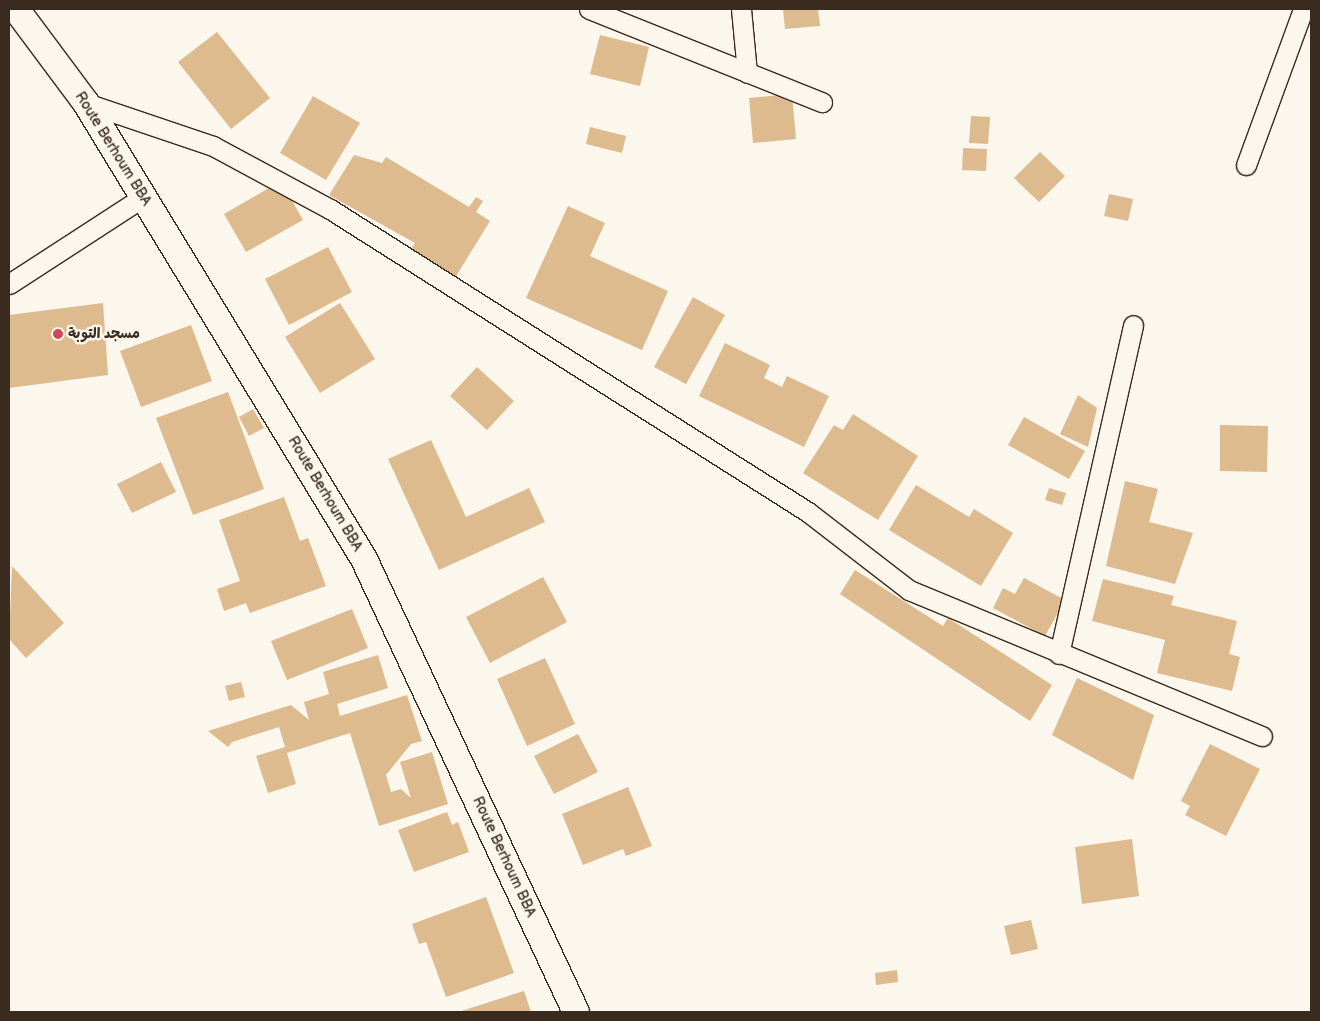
<!DOCTYPE html>
<html>
<head>
<meta charset="utf-8">
<style>
	body { margin:0 }
	#map { position:relative; width:1320px; height:1021px; overflow:hidden; background:#fbf7ec; font-family:"Balsamiq Sans","Playpen Sans Arabic",sans-serif }
	div>[style] { position:absolute }
	.building>* { inset:0; background:#ddbb8f }
	.roads { filter:drop-shadow(1px 0 #3b2a1e) drop-shadow(-1px 0 #3b2a1e) drop-shadow(0 1px #3b2a1e) drop-shadow(0 -1px #3b2a1e) }
	.street>* { height:19px; margin:-9.5px; padding:0 9.5px; transform-origin:9.5px; border-radius:9.5px; background:#fbf7ec }
	.secondary>* { height:26px; margin:-13px; padding:0 13px; transform-origin:13px; border-radius:13px; background:#fbf7ec }
	.dots>* { width:14px; height:14px; translate:-50% -50%; box-sizing:border-box; border:2px solid #fbf7ec; border-radius:50% }
	span { translate:-50% -50%; white-space:nowrap; text-align:center; line-height:1.15; -webkit-text-stroke:5px #fbf7ec; paint-order:stroke }
	.street-label { font-size:14px; color:#3b2a1e }
	.poi-label { font-size:14px; color:#3b2a1e; font-weight:700 }
	.left { translate:0 -50%; text-align:left }
	.frame { position:absolute; inset:0; border:10px solid #3b2a1e; pointer-events:none }
</style>
</head>
<body>
<div id="map">
	<div class="building">
		<div style="clip-path:polygon(783px 9px,818px 9px,820px 26px,785px 29px)"></div>
		<div style="clip-path:polygon(217px 32px,270px 98px,231px 129px,178px 62px)"></div>
		<div style="clip-path:polygon(600px 35px,649px 47px,640px 86px,590px 74px)"></div>
		<div style="clip-path:polygon(792px 94px,796px 139px,753px 143px,749px 98px)"></div>
		<div style="clip-path:polygon(313px 96px,360px 123px,326px 180px,280px 153px)"></div>
		<div style="clip-path:polygon(971px 116px,990px 117px,988px 144px,969px 143px)"></div>
		<div style="clip-path:polygon(590px 127px,626px 136px,622px 153px,586px 144px)"></div>
		<div style="clip-path:polygon(963px 148px,987px 149px,986px 171px,962px 170px)"></div>
		<div style="clip-path:polygon(1040px 152px,1065px 176px,1039px 202px,1014px 178px)"></div>
		<div style="clip-path:polygon(354px 155px,382px 163px,386px 157px,469px 207px,476px 197px,483px 201px,476px 212px,490px 221px,455px 278px,410px 251px,415px 243px,329px 195px)"></div>
		<div style="clip-path:polygon(281px 181px,303px 220px,246px 252px,224px 214px)"></div>
		<div style="clip-path:polygon(1109px 194px,1133px 199px,1128px 221px,1104px 216px)"></div>
		<div style="clip-path:polygon(568px 206px,605px 223px,590px 256px,668px 291px,642px 350px,526px 298px)"></div>
		<div style="clip-path:polygon(328px 247px,352px 292px,289px 325px,265px 279px)"></div>
		<div style="clip-path:polygon(693px 297px,725px 315px,686px 384px,654px 367px)"></div>
		<div style="clip-path:polygon(103px 303px,108px 375px,9px 388px,9px 315px)"></div>
		<div style="clip-path:polygon(340px 303px,375px 359px,320px 393px,285px 337px)"></div>
		<div style="clip-path:polygon(191px 325px,212px 381px,141px 407px,120px 351px)"></div>
		<div style="clip-path:polygon(725px 343px,770px 365px,764px 378px,782px 387px,787px 376px,829px 396px,804px 447px,699px 396px)"></div>
		<div style="clip-path:polygon(477px 367px,514px 401px,487px 430px,450px 396px)"></div>
		<div style="clip-path:polygon(228px 392px,264px 489px,193px 515px,156px 418px)"></div>
		<div style="clip-path:polygon(1078px 395px,1097px 408px,1088px 447px,1060px 434px)"></div>
		<div style="clip-path:polygon(253px 409px,264px 428px,249px 436px,239px 417px)"></div>
		<div style="clip-path:polygon(853px 414px,918px 456px,878px 520px,803px 473px,834px 425px,843px 430px)"></div>
		<div style="clip-path:polygon(1024px 417px,1085px 451px,1069px 479px,1008px 445px)"></div>
		<div style="clip-path:polygon(1220px 425px,1268px 426px,1267px 472px,1220px 471px)"></div>
		<div style="clip-path:polygon(431px 440px,466px 517px,529px 488px,545px 522px,439px 570px,388px 459px)"></div>
		<div style="clip-path:polygon(161px 462px,176px 492px,132px 513px,117px 484px)"></div>
		<div style="clip-path:polygon(1125px 481px,1158px 489px,1149px 522px,1193px 533px,1175px 584px,1106px 566px)"></div>
		<div style="clip-path:polygon(916px 485px,969px 517px,974px 509px,1013px 533px,981px 586px,889px 530px)"></div>
		<div style="clip-path:polygon(1049px 488px,1066px 493px,1062px 505px,1045px 500px)"></div>
		<div style="clip-path:polygon(284px 497px,300px 541px,308px 538px,326px 586px,250px 613px,246px 603px,224px 611px,217px 589px,240px 581px,219px 520px)"></div>
		<div style="clip-path:polygon(12px 566px,64px 623px,26px 658px,9px 639px)"></div>
		<div style="clip-path:polygon(855px 570px,943px 626px,948px 618px,1052px 685px,1030px 721px,840px 594px)"></div>
		<div style="clip-path:polygon(543px 577px,567px 622px,490px 663px,466px 617px)"></div>
		<div style="clip-path:polygon(1024px 578px,1065px 600px,1045px 636px,993px 608px,1003px 588px,1015px 594px)"></div>
		<div style="clip-path:polygon(1103px 579px,1174px 596px,1171px 605px,1237px 621px,1229px 654px,1240px 657px,1232px 691px,1157px 673px,1165px 640px,1092px 621px)"></div>
		<div style="clip-path:polygon(352px 609px,368px 648px,287px 680px,271px 641px)"></div>
		<div style="clip-path:polygon(378px 655px,388px 688px,337px 704px,340px 716px,407px 695px,422px 741px,411px 744px,386px 775px,391px 792px,401px 789px,411px 798px,400px 762px,432px 752px,448px 804px,379px 826px,350px 733px,287px 753px,296px 784px,268px 793px,256px 756px,285px 747px,279px 727px,232px 742px,228px 747px,208px 731px,291px 705px,309px 720px,304px 702px,329px 694px,323px 672px)"></div>
		<div style="clip-path:polygon(545px 658px,575px 724px,527px 746px,497px 679px)"></div>
		<div style="clip-path:polygon(1077px 678px,1154px 715px,1133px 780px,1052px 735px)"></div>
		<div style="clip-path:polygon(241px 682px,245px 697px,229px 701px,225px 686px)"></div>
		<div style="clip-path:polygon(578px 734px,598px 772px,554px 794px,534px 756px)"></div>
		<div style="clip-path:polygon(1210px 744px,1260px 769px,1226px 836px,1185px 815px,1190px 806px,1181px 801px)"></div>
		<div style="clip-path:polygon(628px 787px,652px 846px,626px 856px,623px 849px,583px 865px,562px 814px)"></div>
		<div style="clip-path:polygon(447px 812px,452px 825px,458px 822px,469px 852px,414px 872px,398px 830px)"></div>
		<div style="clip-path:polygon(1132px 839px,1139px 896px,1082px 904px,1075px 847px)"></div>
		<div style="clip-path:polygon(486px 897px,514px 973px,446px 997px,426px 942px,419px 944px,412px 924px)"></div>
		<div style="clip-path:polygon(1031px 920px,1038px 949px,1011px 955px,1004px 926px)"></div>
		<div style="clip-path:polygon(897px 970px,898px 982px,876px 985px,875px 973px)"></div>
		<div style="clip-path:polygon(524px 991px,531px 1012px,458px 1012px)"></div>
	</div>
	<div class="roads">
		<div class="street">
			<div style="left:589px;top:9px;width:251px;rotate:21.8deg"></div>
			<div style="left:741px;top:9px;width:64px;rotate:84.6deg"></div>
			<div style="left:86px;top:103px;width:134px;rotate:18.7deg"></div>
			<div style="left:213px;top:146px;width:133px;rotate:28.3deg"></div>
			<div style="left:330px;top:209px;width:566px;rotate:32.37deg"></div>
			<div style="left:808px;top:512px;width:128px;rotate:37.7deg"></div>
			<div style="left:909px;top:590px;width:382px;rotate:22.5deg"></div>
			<div style="left:1246px;top:165px;width:166px;rotate:-69.9deg"></div>
			<div style="left:9px;top:284px;width:160px;rotate:-33deg"></div>
			<div style="left:1059px;top:654px;width:337px;rotate:-77.3deg"></div>
		</div>
		<div class="secondary">
			<div style="left:16px;top:9px;width:117px;rotate:53.3deg"></div>
			<div style="left:86px;top:103px;width:534px;rotate:58.63deg"></div>
			<div style="left:364px;top:559px;width:500px;rotate:64.92deg"></div>
		</div>
	</div>
	<div class="dots">
		<div style="left:58px;top:334px;background:#d1495b"></div>
	</div>
	<div class="street-label">
		<span style="left:113px;top:149px;rotate:58deg">Route Berhoum BBA</span>
		<span style="left:325px;top:494px;rotate:59deg">Route Berhoum BBA</span>
		<span style="left:504px;top:857px;rotate:65deg">Route Berhoum BBA</span>
	</div>
	<div class="poi-label">
		<span class="left" style="left:68px;top:334px">مسجد التوبة</span>
	</div>
	<div class="frame"></div>
</div>
</body>
</html>
